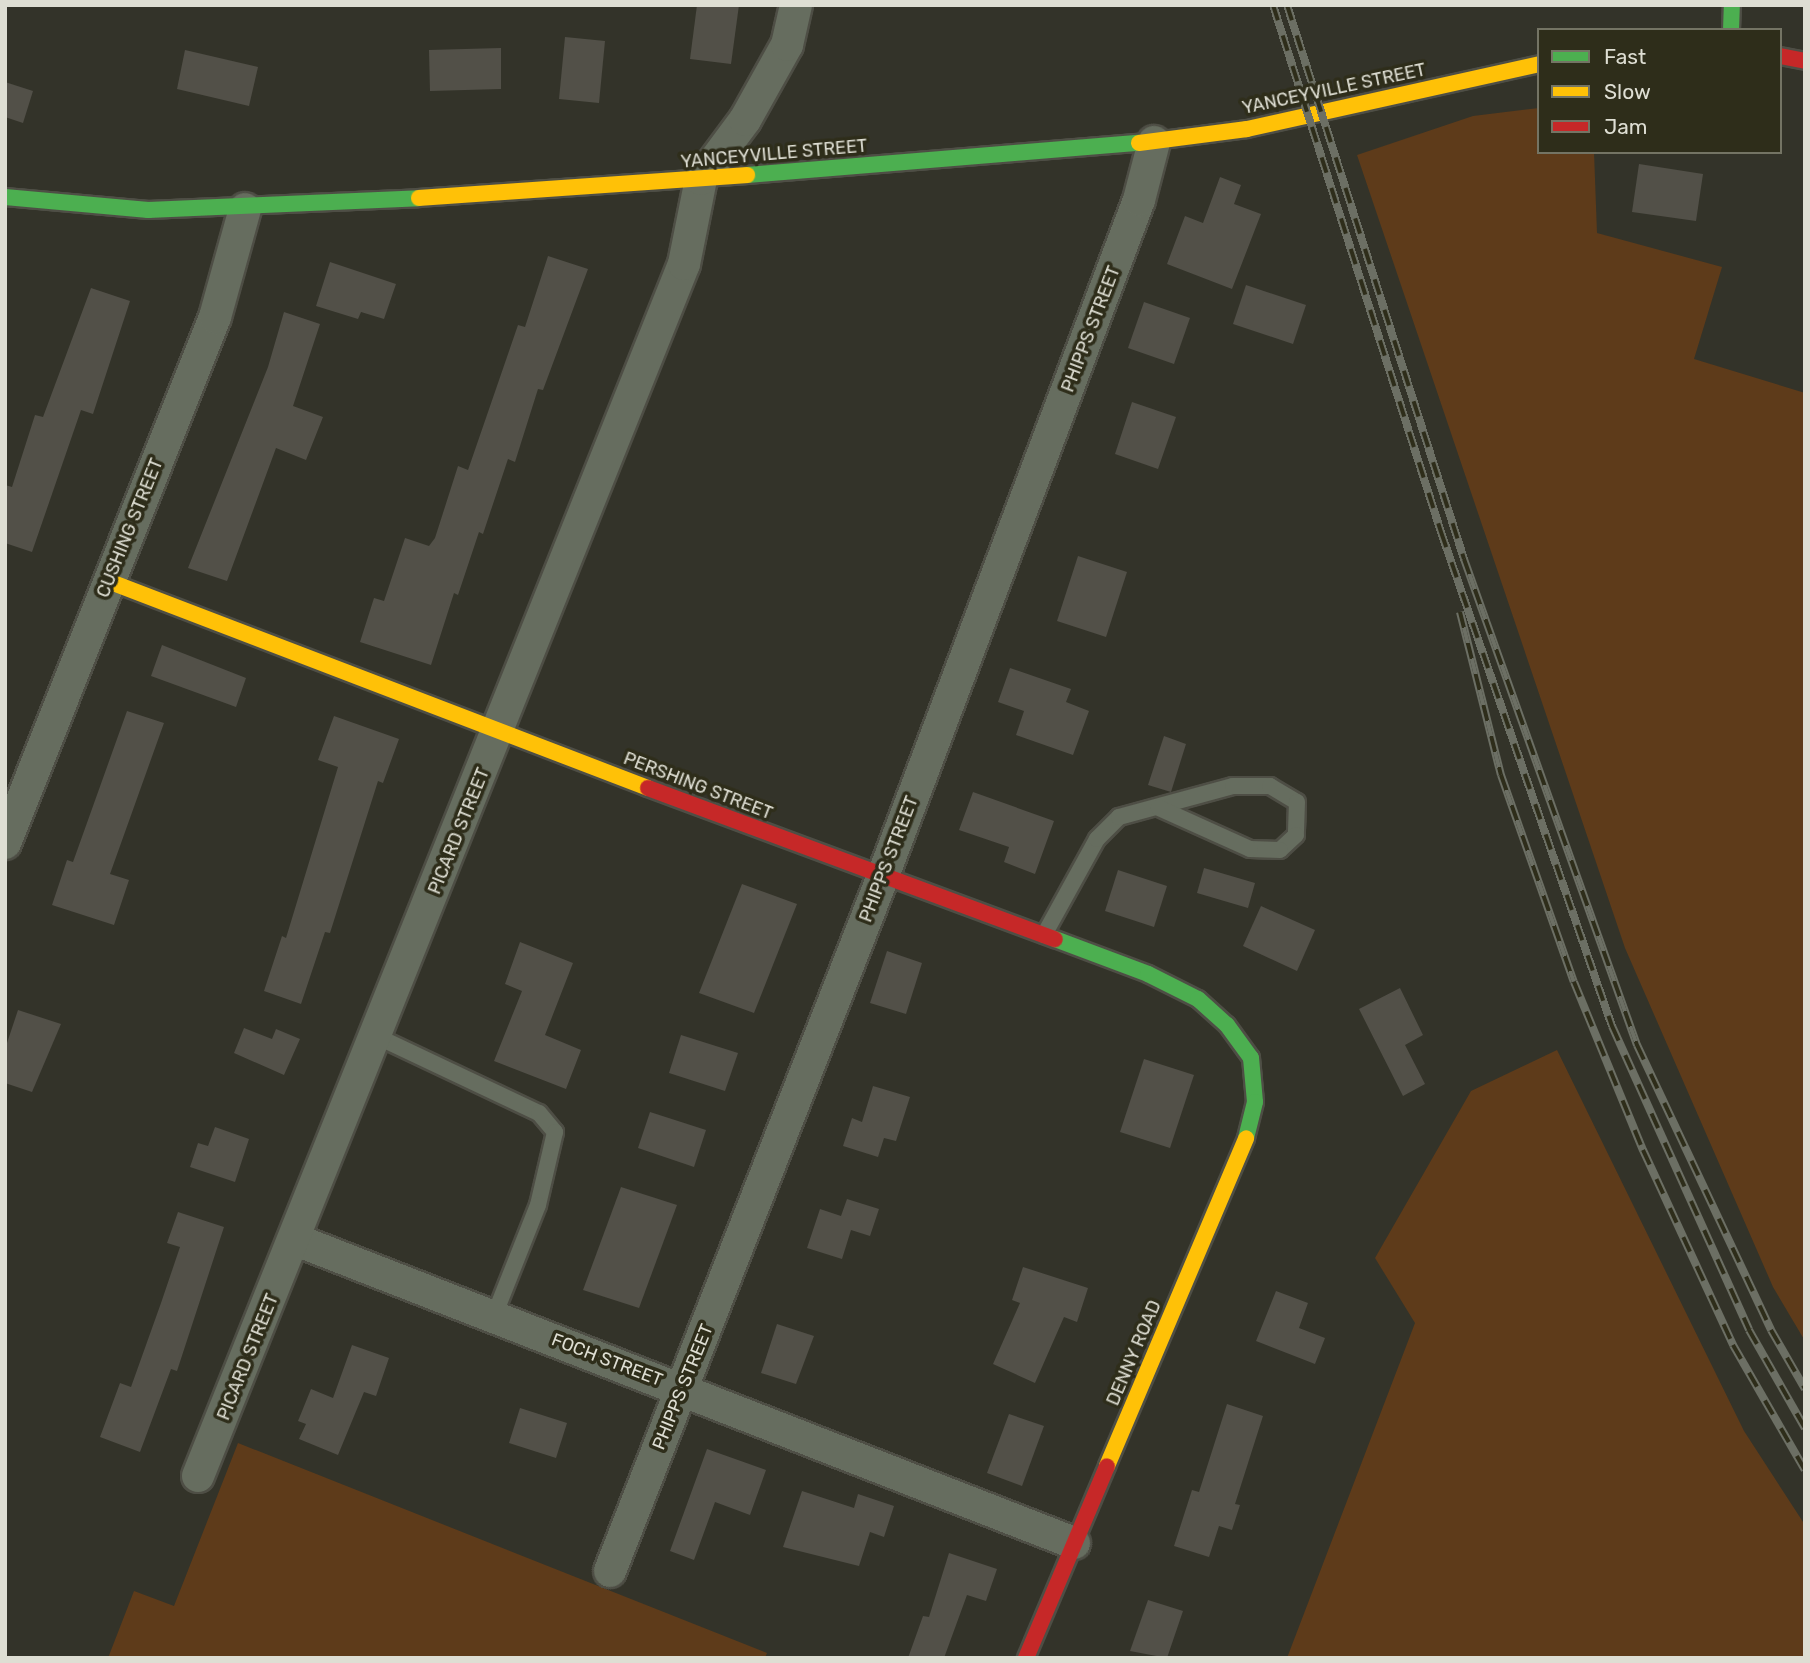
<!DOCTYPE html>
<html>
<head>
<meta charset="utf-8">
<style>
	body { margin:0 }
	#map { position:relative; width:1810px; height:1663px; overflow:hidden; background:#333329; font-family:Rubik,sans-serif }
	div>[style] { position:absolute }
	.green>* { inset:0; background:#5e3b1a }
	.building>* { inset:0; background:#525048 }
	.roads { filter:drop-shadow(2px 0 #4e4e45) drop-shadow(-2px 0 #4e4e45) drop-shadow(0 2px #4e4e45) drop-shadow(0 -2px #4e4e45) }
	.lane>* { height:16px; margin:-8px; padding:0 8px; transform-origin:8px; border-radius:8px; background:#666d5f }
	.street>* { height:32px; margin:-16px; padding:0 16px; transform-origin:16px; border-radius:16px; background:#666d5f }
	.fast>* { height:16px; margin:-8px; padding:0 8px; transform-origin:8px; border-radius:8px; background:#4caf50 }
	.slow>* { height:16px; margin:-8px; padding:0 8px; transform-origin:8px; border-radius:8px; background:#ffc107 }
	.jam>* { height:16px; margin:-8px; padding:0 8px; transform-origin:8px; border-radius:8px; background:#c62828 }
	.rail>* { height:8px; margin-top:-4px; transform-origin:0; background:repeating-linear-gradient(90deg,#2e2d1a 0 16px,#6c6f64 0 32px); box-sizing:border-box; border-block:2px solid #6c6f64 }
	span { translate:-50% -50%; white-space:nowrap; text-align:center; line-height:1.15; -webkit-text-stroke:7px #2e2d1a; paint-order:stroke }
	.street-label { font-size:18px; color:#deded3 }
	.frame { position:absolute; inset:0; border:7px solid #deded3; pointer-events:none }
	.legend { position:absolute; left:1537px; top:28px; width:245px; height:126px; box-sizing:border-box; background:#2e2d1a; border:2px solid #747464; margin:0; padding:9px 12px; list-style:none; font-size:21px; color:#deded3 }
	.legend li { display:flex; align-items:center; gap:14px; height:35px }
	.legend b { width:35px; border:2px solid #747464 }
</style>
</head>
<body>
<div id="map">
	<div class="green">
		<div style="clip-path:polygon(1539px 108px,1539px 152px,1594px 152px,1597px 233px,1722px 267px,1694px 359px,1805px 393px,1805px 1341px,1773px 1287px,1625px 948px,1357px 155px,1473px 116px)"></div>
		<div style="clip-path:polygon(1557px 1050px,1744px 1431px,1805px 1525px,1805px 1658px,1287px 1658px,1415px 1323px,1375px 1258px,1471px 1091px)"></div>
		<div style="clip-path:polygon(238px 1443px,767px 1653px,765px 1658px,108px 1658px,134px 1591px,174px 1606px)"></div>
	</div>
	<div class="building">
		<div style="clip-path:polygon(697px 5px,739px 5px,731px 64px,690px 59px)"></div>
		<div style="clip-path:polygon(565px 37px,605px 41px,599px 103px,559px 99px)"></div>
		<div style="clip-path:polygon(501px 48px,501px 89px,430px 91px,429px 50px)"></div>
		<div style="clip-path:polygon(185px 50px,258px 67px,249px 106px,177px 89px)"></div>
		<div style="clip-path:polygon(5px 82px,33px 91px,23px 123px,5px 117px)"></div>
		<div style="clip-path:polygon(1639px 164px,1703px 174px,1696px 221px,1632px 212px)"></div>
		<div style="clip-path:polygon(1220px 177px,1241px 185px,1234px 204px,1261px 214px,1232px 289px,1167px 264px,1185px 216px,1203px 223px)"></div>
		<div style="clip-path:polygon(548px 256px,588px 269px,543px 390px,538px 389px,515px 462px,508px 459px,483px 534px,479px 532px,458px 595px,454px 593px,431px 665px,360px 642px,374px 598px,384px 601px,405px 538px,429px 546px,435px 538px,458px 466px,468px 470px,518px 325px,525px 327px)"></div>
		<div style="clip-path:polygon(330px 262px,396px 284px,384px 319px,361px 312px,358px 319px,316px 306px)"></div>
		<div style="clip-path:polygon(1246px 285px,1306px 305px,1293px 344px,1233px 324px)"></div>
		<div style="clip-path:polygon(91px 288px,130px 301px,93px 414px,81px 410px,32px 552px,5px 543px,5px 485px,12px 487px,35px 415px,43px 417px)"></div>
		<div style="clip-path:polygon(1144px 302px,1190px 318px,1174px 364px,1128px 348px)"></div>
		<div style="clip-path:polygon(284px 312px,320px 324px,293px 406px,323px 417px,306px 460px,276px 448px,227px 581px,188px 568px,268px 367px)"></div>
		<div style="clip-path:polygon(1132px 402px,1176px 417px,1158px 469px,1115px 454px)"></div>
		<div style="clip-path:polygon(1078px 556px,1127px 572px,1106px 637px,1057px 621px)"></div>
		<div style="clip-path:polygon(162px 645px,246px 678px,236px 707px,151px 676px)"></div>
		<div style="clip-path:polygon(1010px 668px,1071px 689px,1066px 702px,1089px 711px,1073px 755px,1016px 735px,1024px 711px,998px 702px)"></div>
		<div style="clip-path:polygon(127px 711px,164px 723px,110px 874px,129px 880px,114px 925px,52px 905px,67px 860px,73px 862px)"></div>
		<div style="clip-path:polygon(334px 716px,399px 739px,383px 783px,378px 781px,330px 933px,325px 932px,301px 1004px,264px 991px,282px 936px,286px 938px,338px 767px,318px 760px)"></div>
		<div style="clip-path:polygon(1164px 736px,1186px 744px,1171px 792px,1148px 785px)"></div>
		<div style="clip-path:polygon(973px 792px,1054px 821px,1035px 874px,1004px 862px,1009px 847px,959px 830px)"></div>
		<div style="clip-path:polygon(1204px 868px,1255px 883px,1248px 908px,1197px 893px)"></div>
		<div style="clip-path:polygon(1118px 870px,1167px 886px,1154px 927px,1105px 911px)"></div>
		<div style="clip-path:polygon(742px 884px,797px 904px,754px 1013px,699px 993px)"></div>
		<div style="clip-path:polygon(1261px 906px,1315px 930px,1297px 971px,1243px 946px)"></div>
		<div style="clip-path:polygon(520px 942px,573px 963px,545px 1035px,581px 1050px,566px 1089px,494px 1061px,522px 991px,505px 984px)"></div>
		<div style="clip-path:polygon(887px 951px,922px 963px,906px 1014px,870px 1003px)"></div>
		<div style="clip-path:polygon(1400px 988px,1423px 1035px,1405px 1045px,1425px 1084px,1403px 1096px,1359px 1009px)"></div>
		<div style="clip-path:polygon(18px 1010px,61px 1024px,32px 1092px,5px 1083px,5px 1049px)"></div>
		<div style="clip-path:polygon(244px 1028px,272px 1039px,276px 1029px,300px 1039px,284px 1075px,234px 1053px)"></div>
		<div style="clip-path:polygon(681px 1035px,738px 1053px,725px 1091px,669px 1073px)"></div>
		<div style="clip-path:polygon(1144px 1059px,1194px 1075px,1170px 1148px,1120px 1132px)"></div>
		<div style="clip-path:polygon(873px 1086px,910px 1097px,896px 1141px,884px 1138px,878px 1157px,843px 1146px,852px 1118px,862px 1122px)"></div>
		<div style="clip-path:polygon(650px 1112px,706px 1130px,694px 1167px,638px 1148px)"></div>
		<div style="clip-path:polygon(215px 1127px,249px 1139px,235px 1182px,190px 1167px,198px 1143px,208px 1146px)"></div>
		<div style="clip-path:polygon(621px 1187px,677px 1205px,639px 1308px,583px 1290px)"></div>
		<div style="clip-path:polygon(847px 1199px,879px 1209px,870px 1236px,851px 1230px,842px 1259px,807px 1248px,820px 1209px,841px 1216px)"></div>
		<div style="clip-path:polygon(178px 1212px,224px 1227px,177px 1371px,171px 1369px,140px 1452px,100px 1437px,120px 1383px,131px 1387px,161px 1303px,180px 1247px,167px 1243px)"></div>
		<div style="clip-path:polygon(1023px 1267px,1088px 1288px,1077px 1322px,1064px 1317px,1035px 1383px,993px 1364px,1020px 1303px,1012px 1300px)"></div>
		<div style="clip-path:polygon(1276px 1291px,1308px 1303px,1299px 1328px,1325px 1338px,1315px 1364px,1256px 1341px)"></div>
		<div style="clip-path:polygon(777px 1324px,814px 1336px,796px 1384px,761px 1373px)"></div>
		<div style="clip-path:polygon(352px 1345px,389px 1358px,376px 1396px,364px 1392px,338px 1455px,299px 1439px,306px 1424px,298px 1421px,311px 1389px,333px 1398px)"></div>
		<div style="clip-path:polygon(1227px 1404px,1263px 1416px,1235px 1504px,1240px 1505px,1232px 1530px,1219px 1526px,1209px 1557px,1174px 1546px,1192px 1490px,1199px 1492px)"></div>
		<div style="clip-path:polygon(520px 1408px,567px 1423px,556px 1458px,509px 1443px)"></div>
		<div style="clip-path:polygon(1009px 1414px,1044px 1426px,1022px 1486px,987px 1473px)"></div>
		<div style="clip-path:polygon(707px 1449px,766px 1470px,750px 1515px,715px 1502px,694px 1560px,670px 1551px)"></div>
		<div style="clip-path:polygon(802px 1491px,854px 1508px,858px 1494px,894px 1506px,884px 1537px,870px 1532px,859px 1566px,783px 1547px)"></div>
		<div style="clip-path:polygon(949px 1553px,997px 1569px,986px 1601px,967px 1595px,944px 1658px,908px 1658px,923px 1616px,929px 1617px)"></div>
		<div style="clip-path:polygon(1148px 1600px,1183px 1611px,1167px 1658px,1130px 1651px)"></div>
	</div>
	<div class="roads">
		<div class="lane">
			<div style="left:1044px;top:935px;width:110px;rotate:-61.1deg"></div>
			<div style="left:1097px;top:839px;width:31px;rotate:-45deg"></div>
			<div style="left:1119px;top:817px;width:118px;rotate:-15.2deg"></div>
			<div style="left:1233px;top:786px;width:37px"></div>
			<div style="left:1270px;top:786px;width:31px;rotate:31deg"></div>
			<div style="left:1297px;top:802px;width:33px;rotate:92deg"></div>
			<div style="left:1296px;top:835px;width:22px;rotate:137deg"></div>
			<div style="left:1280px;top:850px;width:30px;rotate:-178deg"></div>
			<div style="left:1250px;top:849px;width:100px;rotate:-155.7deg"></div>
			<div style="left:376px;top:1036px;width:180px;rotate:25.3deg"></div>
			<div style="left:539px;top:1113px;width:25px;rotate:50deg"></div>
			<div style="left:555px;top:1132px;width:75px;rotate:103.1deg"></div>
			<div style="left:538px;top:1205px;width:119px;rotate:111.6deg"></div>
		</div>
		<div class="street">
			<div style="left:5px;top:843px;width:566px;rotate:-68.24deg"></div>
			<div style="left:215px;top:317px;width:112px;rotate:-74.5deg"></div>
			<div style="left:296px;top:1240px;width:835px;rotate:21.28deg"></div>
			<div style="left:198px;top:1476px;width:1306px;rotate:-68.15deg"></div>
			<div style="left:684px;top:264px;width:87px;rotate:-78.7deg"></div>
			<div style="left:701px;top:179px;width:74px;rotate:-53.3deg"></div>
			<div style="left:745px;top:120px;width:86px;rotate:-60.8deg"></div>
			<div style="left:787px;top:45px;width:41px;rotate:-77.3deg"></div>
			<div style="left:610px;top:1571px;width:747px;rotate:-68.55deg"></div>
			<div style="left:883px;top:876px;width:723px;rotate:-69.26deg"></div>
			<div style="left:1139px;top:200px;width:60px;rotate:-75.5deg"></div>
		</div>
		<div class="fast">
			<div style="left:1731px;top:30px;width:25px;rotate:-88deg"></div>
			<div style="left:747px;top:175px;width:393px;rotate:-4.7deg"></div>
			<div style="left:5px;top:197px;width:144px;rotate:5.2deg"></div>
			<div style="left:148px;top:210px;width:271px;rotate:-2.5deg"></div>
			<div style="left:1055px;top:939px;width:99px;rotate:20.6deg"></div>
			<div style="left:1148px;top:974px;width:56px;rotate:26.6deg"></div>
			<div style="left:1198px;top:999px;width:39px;rotate:42deg"></div>
			<div style="left:1227px;top:1025px;width:41px;rotate:54deg"></div>
			<div style="left:1251px;top:1058px;width:44px;rotate:84.8deg"></div>
			<div style="left:1255px;top:1102px;width:37px;rotate:104deg"></div>
		</div>
		<div class="slow">
			<div style="left:1139px;top:143px;width:109px;rotate:-7.4deg"></div>
			<div style="left:1247px;top:129px;width:299px;rotate:-12.5deg"></div>
			<div style="left:419px;top:198px;width:329px;rotate:-4deg"></div>
			<div style="left:108px;top:581px;width:578px;rotate:20.97deg"></div>
			<div style="left:1107px;top:1466px;width:356px;rotate:-67deg"></div>
		</div>
		<div class="jam">
			<div style="left:1780px;top:56px;width:25px;rotate:11deg"></div>
			<div style="left:648px;top:788px;width:434px;rotate:20.4deg"></div>
			<div style="left:1026px;top:1658px;width:208px;rotate:-67.1deg"></div>
		</div>
	</div>
	<div class="rail">
		<div style="left:1273px;top:5px;width:553px;rotate:72.32deg"></div>
		<div style="left:1441px;top:532px;width:523px;rotate:70.91deg"></div>
		<div style="left:1612px;top:1026px;width:333px;rotate:65.7deg"></div>
		<div style="left:1749px;top:1330px;width:113px;rotate:60.3deg"></div>
		<div style="left:1287px;top:5px;width:582px;rotate:72.28deg"></div>
		<div style="left:1464px;top:559px;width:516px;rotate:70.41deg"></div>
		<div style="left:1637px;top:1045px;width:315px;rotate:64.8deg"></div>
		<div style="left:1771px;top:1330px;width:68px;rotate:60deg"></div>
		<div style="left:1460px;top:612px;width:168px;rotate:75.9deg"></div>
		<div style="left:1501px;top:775px;width:219px;rotate:70.6deg"></div>
		<div style="left:1574px;top:982px;width:182px;rotate:67.7deg"></div>
		<div style="left:1643px;top:1150px;width:215px;rotate:65.2deg"></div>
		<div style="left:1733px;top:1345px;width:144px;rotate:60.1deg"></div>
	</div>
	<div class="street-label">
		<span style="left:1334px;top:89px;rotate:-12deg">YANCEYVILLE STREET</span>
		<span style="left:774px;top:154px;rotate:-5deg">YANCEYVILLE STREET</span>
		<span style="left:1091px;top:329px;rotate:-69deg">PHIPPS STREET</span>
		<span style="left:130px;top:528px;rotate:-68deg">CUSHING STREET</span>
		<span style="left:698px;top:786px;rotate:21deg">PERSHING STREET</span>
		<span style="left:459px;top:831px;rotate:-68deg">PICARD STREET</span>
		<span style="left:889px;top:859px;rotate:-69deg">PHIPPS STREET</span>
		<span style="left:1134px;top:1353px;rotate:-67deg">DENNY ROAD</span>
		<span style="left:248px;top:1357px;rotate:-68deg">PICARD STREET</span>
		<span style="left:607px;top:1360px;rotate:21deg">FOCH STREET</span>
		<span style="left:683px;top:1387px;rotate:-68deg">PHIPPS STREET</span>
	</div>
	<div class="frame"></div>
	<ul class="legend">
	<li><b style="height:9px;background:#4caf50"></b>Fast</li>
	<li><b style="height:9px;background:#ffc107"></b>Slow</li>
	<li><b style="height:9px;background:#c62828"></b>Jam</li>
	</ul>
</div>
</body>
</html>
